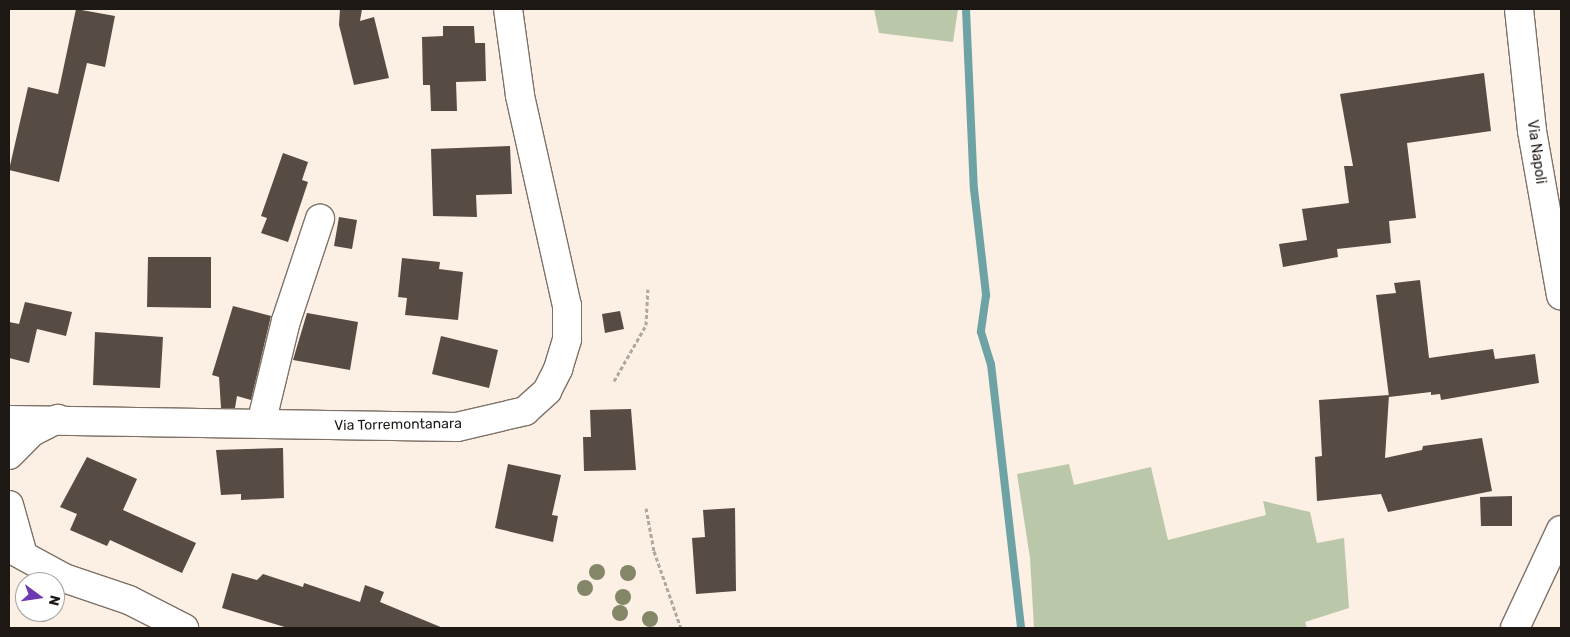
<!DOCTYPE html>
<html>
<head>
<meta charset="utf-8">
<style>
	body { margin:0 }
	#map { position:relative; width:1570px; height:637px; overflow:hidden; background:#fcefe4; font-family:Rubik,sans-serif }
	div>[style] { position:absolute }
	.green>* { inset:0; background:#bbc7a9 }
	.stream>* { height:8px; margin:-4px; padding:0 4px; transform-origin:4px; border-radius:4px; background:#6da3a5 }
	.building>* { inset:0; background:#574c43 }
	.path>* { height:3px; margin-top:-1.5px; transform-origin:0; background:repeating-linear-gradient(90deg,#b1a79e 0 4px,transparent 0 6.5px) }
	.roads { filter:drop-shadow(1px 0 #7d7167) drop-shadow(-1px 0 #7d7167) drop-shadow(0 1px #7d7167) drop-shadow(0 -1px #7d7167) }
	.minor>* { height:28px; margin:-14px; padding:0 14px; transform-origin:14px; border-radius:14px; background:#fff }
	.trees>* { width:16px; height:16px; margin:-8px; border-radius:50%; background:#848668 }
	span { translate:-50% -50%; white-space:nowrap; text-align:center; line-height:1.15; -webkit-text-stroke:5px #fff; paint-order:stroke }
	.street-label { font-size:14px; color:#1d1814 }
	.frame { position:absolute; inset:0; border:10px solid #1d1814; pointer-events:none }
	.north { position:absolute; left:15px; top:572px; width:50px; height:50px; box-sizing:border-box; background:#fff; border:1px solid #a5a3a1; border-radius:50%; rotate:104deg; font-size:14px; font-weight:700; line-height:20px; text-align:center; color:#1d1814 }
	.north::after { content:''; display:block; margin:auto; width:18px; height:22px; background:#6e39b0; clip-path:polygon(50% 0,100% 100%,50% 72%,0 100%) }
</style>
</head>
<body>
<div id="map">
	<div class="green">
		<div style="clip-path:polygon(874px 9px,958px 9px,953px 42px,879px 33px)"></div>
		<div style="clip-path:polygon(1069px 464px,1074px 485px,1151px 467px,1168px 540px,1266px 515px,1263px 501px,1310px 512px,1317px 543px,1344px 538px,1349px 608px,1305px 622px,1307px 628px,1034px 628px,1030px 558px,1017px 474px)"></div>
	</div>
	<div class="stream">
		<div style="left:966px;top:9px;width:180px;rotate:87.5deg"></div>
		<div style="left:974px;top:189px;width:107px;rotate:83.5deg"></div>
		<div style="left:986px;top:295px;width:37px;rotate:98deg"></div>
		<div style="left:981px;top:332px;width:34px;rotate:73deg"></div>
		<div style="left:991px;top:364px;width:266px;rotate:83.5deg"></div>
	</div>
	<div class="building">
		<div style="clip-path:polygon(76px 9px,115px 16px,105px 67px,87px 63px,59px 182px,9px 170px,28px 87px,58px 94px)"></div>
		<div style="clip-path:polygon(340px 9px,362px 9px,360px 21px,374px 17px,389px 78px,354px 85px,339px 25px)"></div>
		<div style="clip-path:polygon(443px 26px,474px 26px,475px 43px,485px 43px,486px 81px,456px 82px,457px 111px,431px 111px,430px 85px,423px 85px,422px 37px,443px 36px)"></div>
		<div style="clip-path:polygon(1484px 73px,1491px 131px,1407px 143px,1416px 218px,1389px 221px,1391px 243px,1337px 249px,1338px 257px,1283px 267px,1279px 244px,1307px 240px,1302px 209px,1349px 203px,1344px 166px,1353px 166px,1340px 94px)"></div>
		<div style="clip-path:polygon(510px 146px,512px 194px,476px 195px,477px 217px,433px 216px,431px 149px)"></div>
		<div style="clip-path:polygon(283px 153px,308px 162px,302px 180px,308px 182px,288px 242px,261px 233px,267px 218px,261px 216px)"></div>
		<div style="clip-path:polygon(339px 217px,357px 220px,352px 249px,334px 246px)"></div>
		<div style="clip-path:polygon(148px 257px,211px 257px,211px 308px,147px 307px)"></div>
		<div style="clip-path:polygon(402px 258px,440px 262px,439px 269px,463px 272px,458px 320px,405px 315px,407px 298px,398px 297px)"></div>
		<div style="clip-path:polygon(1420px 280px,1429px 358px,1493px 349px,1495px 359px,1535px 354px,1539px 383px,1441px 400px,1440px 394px,1431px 395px,1431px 392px,1389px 397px,1376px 295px,1396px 293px,1394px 283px)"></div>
		<div style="clip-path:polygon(25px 302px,72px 312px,66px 336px,37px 329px,29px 363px,9px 358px,9px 322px,19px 324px)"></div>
		<div style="clip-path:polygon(233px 306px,271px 316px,251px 400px,237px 396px,235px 408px,221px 408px,219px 377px,212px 375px)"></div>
		<div style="clip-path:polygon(620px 311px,624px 329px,605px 333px,602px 314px)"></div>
		<div style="clip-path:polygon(307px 313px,358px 322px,350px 370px,293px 360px)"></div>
		<div style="clip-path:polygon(95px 332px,163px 337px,160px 388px,93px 385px)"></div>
		<div style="clip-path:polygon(441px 336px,498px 350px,489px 388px,432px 374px)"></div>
		<div style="clip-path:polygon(1389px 395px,1385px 458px,1422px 450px,1423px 446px,1482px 438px,1492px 491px,1388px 512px,1381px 494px,1317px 501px,1315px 457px,1322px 456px,1319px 400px)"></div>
		<div style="clip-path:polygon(631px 409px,636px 470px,584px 471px,583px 437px,591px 437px,590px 410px)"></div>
		<div style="clip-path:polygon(283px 448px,284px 498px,241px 500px,241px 494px,221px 495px,216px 450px)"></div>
		<div style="clip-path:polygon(87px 457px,137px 479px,123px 510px,196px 543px,182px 573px,110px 540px,107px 546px,70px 530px,77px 514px,60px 507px)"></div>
		<div style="clip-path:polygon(508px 464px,561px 475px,552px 515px,558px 516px,553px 542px,495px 528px)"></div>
		<div style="clip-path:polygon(1512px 496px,1512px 526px,1481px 526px,1480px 497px)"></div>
		<div style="clip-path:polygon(735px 508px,736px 591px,696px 594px,692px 538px,705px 537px,703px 510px)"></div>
		<div style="clip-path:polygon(232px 573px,257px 580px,263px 574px,303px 587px,304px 583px,360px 602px,365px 585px,384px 592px,380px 602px,443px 628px,288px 628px,222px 608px)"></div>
	</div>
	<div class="path">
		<div style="left:614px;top:381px;width:64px;rotate:-60.3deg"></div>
		<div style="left:646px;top:325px;width:36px;rotate:-87deg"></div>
		<div style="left:646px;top:508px;width:44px;rotate:79.5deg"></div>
		<div style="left:654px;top:551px;width:82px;rotate:70.7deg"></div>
	</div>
	<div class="roads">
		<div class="minor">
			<div style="left:1519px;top:9px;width:123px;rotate:83.9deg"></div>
			<div style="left:1532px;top:131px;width:167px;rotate:80deg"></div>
			<div style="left:9px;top:420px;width:448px;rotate:0.9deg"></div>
			<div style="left:457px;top:427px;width:70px;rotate:-13.2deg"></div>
			<div style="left:525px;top:411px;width:30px;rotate:-42deg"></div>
			<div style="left:547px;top:391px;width:25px;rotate:-63deg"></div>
			<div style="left:558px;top:369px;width:31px;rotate:-73deg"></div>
			<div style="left:567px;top:339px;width:33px;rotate:-90deg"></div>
			<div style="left:567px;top:306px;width:216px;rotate:-102.6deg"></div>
			<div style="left:520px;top:95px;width:87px;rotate:-97.9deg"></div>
			<div style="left:261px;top:424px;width:106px;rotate:-76.4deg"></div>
			<div style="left:286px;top:321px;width:108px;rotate:-71.6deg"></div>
			<div style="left:9px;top:455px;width:33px;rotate:-45deg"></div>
			<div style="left:32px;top:432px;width:29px;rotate:-27deg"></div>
			<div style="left:9px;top:505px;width:52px;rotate:74.4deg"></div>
			<div style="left:9px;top:548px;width:63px;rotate:28.6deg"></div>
			<div style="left:64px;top:578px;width:69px;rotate:18.7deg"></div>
			<div style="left:129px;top:600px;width:62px;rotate:27deg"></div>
			<div style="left:1515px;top:628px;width:108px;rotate:-64.9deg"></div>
		</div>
	</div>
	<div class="trees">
		<div style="left:597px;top:572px"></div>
		<div style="left:628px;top:573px"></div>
		<div style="left:585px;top:588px"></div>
		<div style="left:623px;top:597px"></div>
		<div style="left:620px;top:613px"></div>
		<div style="left:650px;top:619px"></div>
	</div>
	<div class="street-label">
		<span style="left:1536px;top:152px;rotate:82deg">Via Napoli</span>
		<span style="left:398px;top:425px;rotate:-1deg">Via Torremontanara</span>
	</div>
	<div class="frame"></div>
	<div class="north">N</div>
</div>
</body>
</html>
